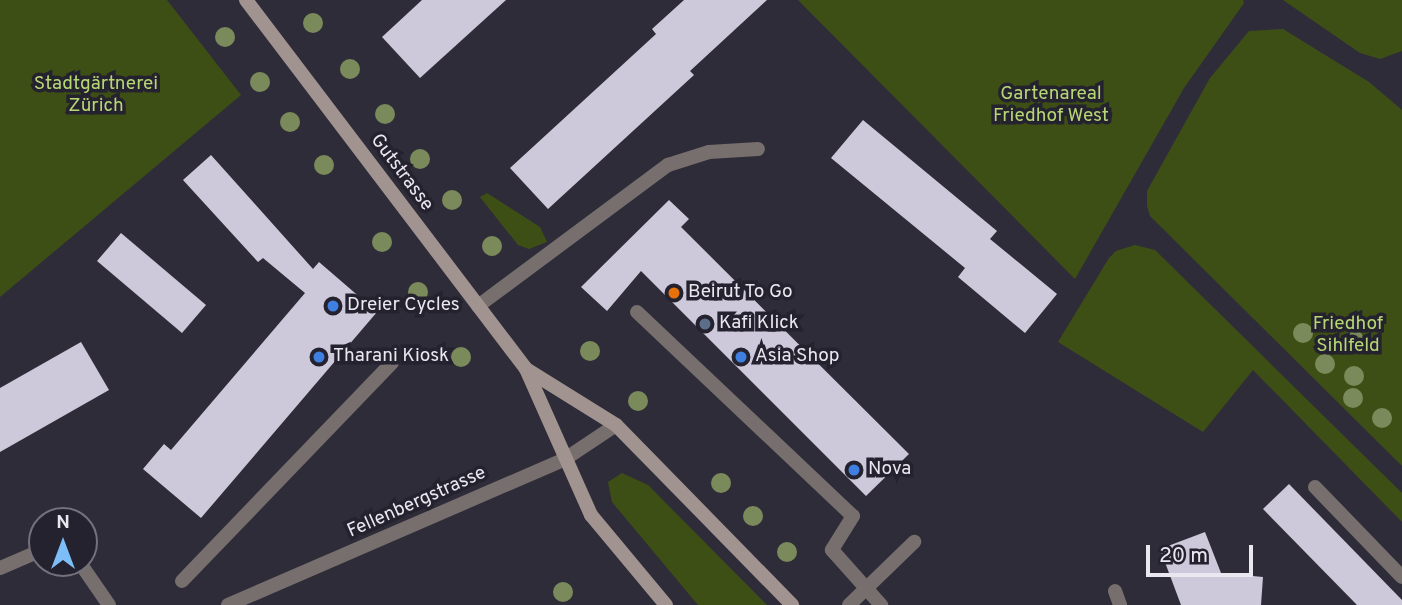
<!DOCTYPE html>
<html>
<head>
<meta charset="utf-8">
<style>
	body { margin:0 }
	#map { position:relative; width:1402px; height:605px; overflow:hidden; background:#2f2c39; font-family:Overpass,sans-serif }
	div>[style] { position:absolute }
	.green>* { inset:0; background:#3e4f16 }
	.building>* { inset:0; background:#cdc9da }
	.lane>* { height:14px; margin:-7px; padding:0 7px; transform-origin:7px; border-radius:7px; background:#776f6d }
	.street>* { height:14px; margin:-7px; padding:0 7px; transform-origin:7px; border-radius:7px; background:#776f6d }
	.secondary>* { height:14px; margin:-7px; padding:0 7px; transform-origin:7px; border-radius:7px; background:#a19490 }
	.trees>* { width:20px; height:20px; margin:-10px; border-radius:50%; background:#7a8a5a }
	.dots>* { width:19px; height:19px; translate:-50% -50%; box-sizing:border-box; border:4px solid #25222f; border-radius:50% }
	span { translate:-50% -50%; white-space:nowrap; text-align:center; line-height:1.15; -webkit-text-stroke:7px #25222f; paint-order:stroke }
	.park-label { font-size:19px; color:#b7d775 }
	.street-label { font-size:19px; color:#eae7f0 }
	.poi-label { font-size:19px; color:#eae7f0 }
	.left { translate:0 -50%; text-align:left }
	.north { position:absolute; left:28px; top:507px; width:70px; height:70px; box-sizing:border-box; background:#25222f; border:2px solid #74717c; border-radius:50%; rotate:0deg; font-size:19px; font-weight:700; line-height:28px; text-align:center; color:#eae7f0 }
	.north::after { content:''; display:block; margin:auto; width:24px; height:32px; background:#7dbef9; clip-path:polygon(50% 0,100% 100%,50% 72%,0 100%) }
	.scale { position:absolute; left:1146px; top:545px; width:107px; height:32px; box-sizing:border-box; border:4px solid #eae7f0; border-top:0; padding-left:9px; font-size:21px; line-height:24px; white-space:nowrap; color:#eae7f0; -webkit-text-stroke:5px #25222f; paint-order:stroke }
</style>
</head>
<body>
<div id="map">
	<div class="green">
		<div style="clip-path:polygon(0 0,167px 0,241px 95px,0 297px)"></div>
		<div style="clip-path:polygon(798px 0,1243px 0,1244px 3px,1184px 88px,1075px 279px)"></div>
		<div style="clip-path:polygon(1283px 0,1402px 0,1402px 51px,1380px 59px,1360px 53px)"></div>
		<div style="clip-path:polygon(1283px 29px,1369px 82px,1402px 110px,1402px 466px,1150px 216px,1147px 206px,1147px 191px,1210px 78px,1249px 31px)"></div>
		<div style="clip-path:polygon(487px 193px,540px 227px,547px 242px,529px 249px,518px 245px,480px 197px)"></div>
		<div style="clip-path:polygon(1135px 245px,1155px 250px,1402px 493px,1402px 522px,1253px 370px,1203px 432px,1058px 342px,1109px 258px,1116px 251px)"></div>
		<div style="clip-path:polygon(622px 473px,648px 485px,767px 605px,698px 605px,612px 502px,608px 482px)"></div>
	</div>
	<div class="building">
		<div style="clip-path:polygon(422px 0,506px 0,420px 78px,382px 37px)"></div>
		<div style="clip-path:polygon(684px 0,767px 0,690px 71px,694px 75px,548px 209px,510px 168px,656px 34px,652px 29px)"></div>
		<div style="clip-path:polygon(863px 120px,997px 231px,990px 239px,1057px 294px,1025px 333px,958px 277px,965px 268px,831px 158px)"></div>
		<div style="clip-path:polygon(211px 155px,313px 269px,319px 262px,377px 312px,201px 518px,143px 469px,164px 444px,171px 450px,305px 293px,263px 258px,258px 262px,183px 180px)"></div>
		<div style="clip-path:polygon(669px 200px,689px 219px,681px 227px,909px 454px,866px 496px,641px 271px,607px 311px,581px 287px)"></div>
		<div style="clip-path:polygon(121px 233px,206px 305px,182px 333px,97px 261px)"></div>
		<div style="clip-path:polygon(81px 342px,109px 390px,0 452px,0 388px)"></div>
		<div style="clip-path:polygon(1289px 484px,1402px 600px,1402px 605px,1357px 605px,1263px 509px)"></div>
		<div style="clip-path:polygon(1205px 532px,1221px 573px,1263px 577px,1261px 605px,1181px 605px,1160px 549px)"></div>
	</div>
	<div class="lane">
		<div style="left:478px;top:306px;width:237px;rotate:-36.6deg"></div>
		<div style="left:668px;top:165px;width:43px;rotate:-17.6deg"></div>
		<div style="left:709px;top:152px;width:49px;rotate:-3.5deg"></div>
		<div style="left:637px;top:312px;width:297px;rotate:43.4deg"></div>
		<div style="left:853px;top:516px;width:40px;rotate:122deg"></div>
		<div style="left:832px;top:550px;width:74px;rotate:48.3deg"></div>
		<div style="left:1315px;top:487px;width:125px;rotate:46deg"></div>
		<div style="left:80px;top:563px;width:51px;rotate:55.4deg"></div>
		<div style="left:0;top:568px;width:46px;rotate:-23.2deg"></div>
		<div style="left:182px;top:581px;width:303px;rotate:-46.1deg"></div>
		<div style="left:1115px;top:591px;width:15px;rotate:70deg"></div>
		<div style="left:849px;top:605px;width:91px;rotate:-44.1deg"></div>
	</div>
	<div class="street">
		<div style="left:228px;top:605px;width:367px;rotate:-23.4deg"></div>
		<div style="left:565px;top:459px;width:61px;rotate:-33.7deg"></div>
	</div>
	<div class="secondary">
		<div style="left:246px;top:0;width:463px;rotate:52.8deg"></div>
		<div style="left:526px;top:369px;width:160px;rotate:66deg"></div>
		<div style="left:591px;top:515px;width:117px;rotate:50.2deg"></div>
		<div style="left:526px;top:369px;width:106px;rotate:31.9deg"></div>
		<div style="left:616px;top:425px;width:252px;rotate:45.6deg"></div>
	</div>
	<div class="trees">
		<div style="left:313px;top:23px"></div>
		<div style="left:225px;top:37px"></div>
		<div style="left:350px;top:69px"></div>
		<div style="left:260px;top:82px"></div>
		<div style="left:385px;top:114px"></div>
		<div style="left:290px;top:122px"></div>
		<div style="left:420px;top:159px"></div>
		<div style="left:324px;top:165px"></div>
		<div style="left:452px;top:200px"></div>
		<div style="left:382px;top:242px"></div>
		<div style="left:492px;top:246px"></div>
		<div style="left:418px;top:292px"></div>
		<div style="left:1303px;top:333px"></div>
		<div style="left:1354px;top:340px"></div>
		<div style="left:590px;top:351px"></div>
		<div style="left:461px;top:357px"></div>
		<div style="left:1325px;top:364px"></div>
		<div style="left:1354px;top:376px"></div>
		<div style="left:1353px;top:398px"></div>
		<div style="left:638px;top:401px"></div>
		<div style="left:1382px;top:418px"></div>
		<div style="left:721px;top:483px"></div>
		<div style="left:753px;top:516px"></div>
		<div style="left:787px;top:552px"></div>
		<div style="left:563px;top:592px"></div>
	</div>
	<div class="dots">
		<div style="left:674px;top:293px;background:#e8710a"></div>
		<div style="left:333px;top:306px;background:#3f7fe0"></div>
		<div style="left:705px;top:324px;background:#5c6f8a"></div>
		<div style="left:319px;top:357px;background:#3f7fe0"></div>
		<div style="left:741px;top:357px;background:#3f7fe0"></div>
		<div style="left:854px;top:470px;background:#3f7fe0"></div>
	</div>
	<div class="park-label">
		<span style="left:96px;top:96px">Stadtgärtnerei<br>Zürich</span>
		<span style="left:1051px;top:106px">Gartenareal<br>Friedhof West</span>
		<span style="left:1348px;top:336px">Friedhof<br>Sihlfeld</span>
	</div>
	<div class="street-label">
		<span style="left:401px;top:173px;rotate:53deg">Gutstrasse</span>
		<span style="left:417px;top:503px;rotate:-24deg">Fellenbergstrasse</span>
	</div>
	<div class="poi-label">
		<span class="left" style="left:688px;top:293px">Beirut To Go</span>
		<span class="left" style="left:347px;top:306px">Dreier Cycles</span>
		<span class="left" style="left:719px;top:324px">Kafi Klick</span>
		<span class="left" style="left:333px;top:357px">Tharani Kiosk</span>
		<span class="left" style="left:755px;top:357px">Asia Shop</span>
		<span class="left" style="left:868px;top:470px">Nova</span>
	</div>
	<div class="north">N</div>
	<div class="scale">20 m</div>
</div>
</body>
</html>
